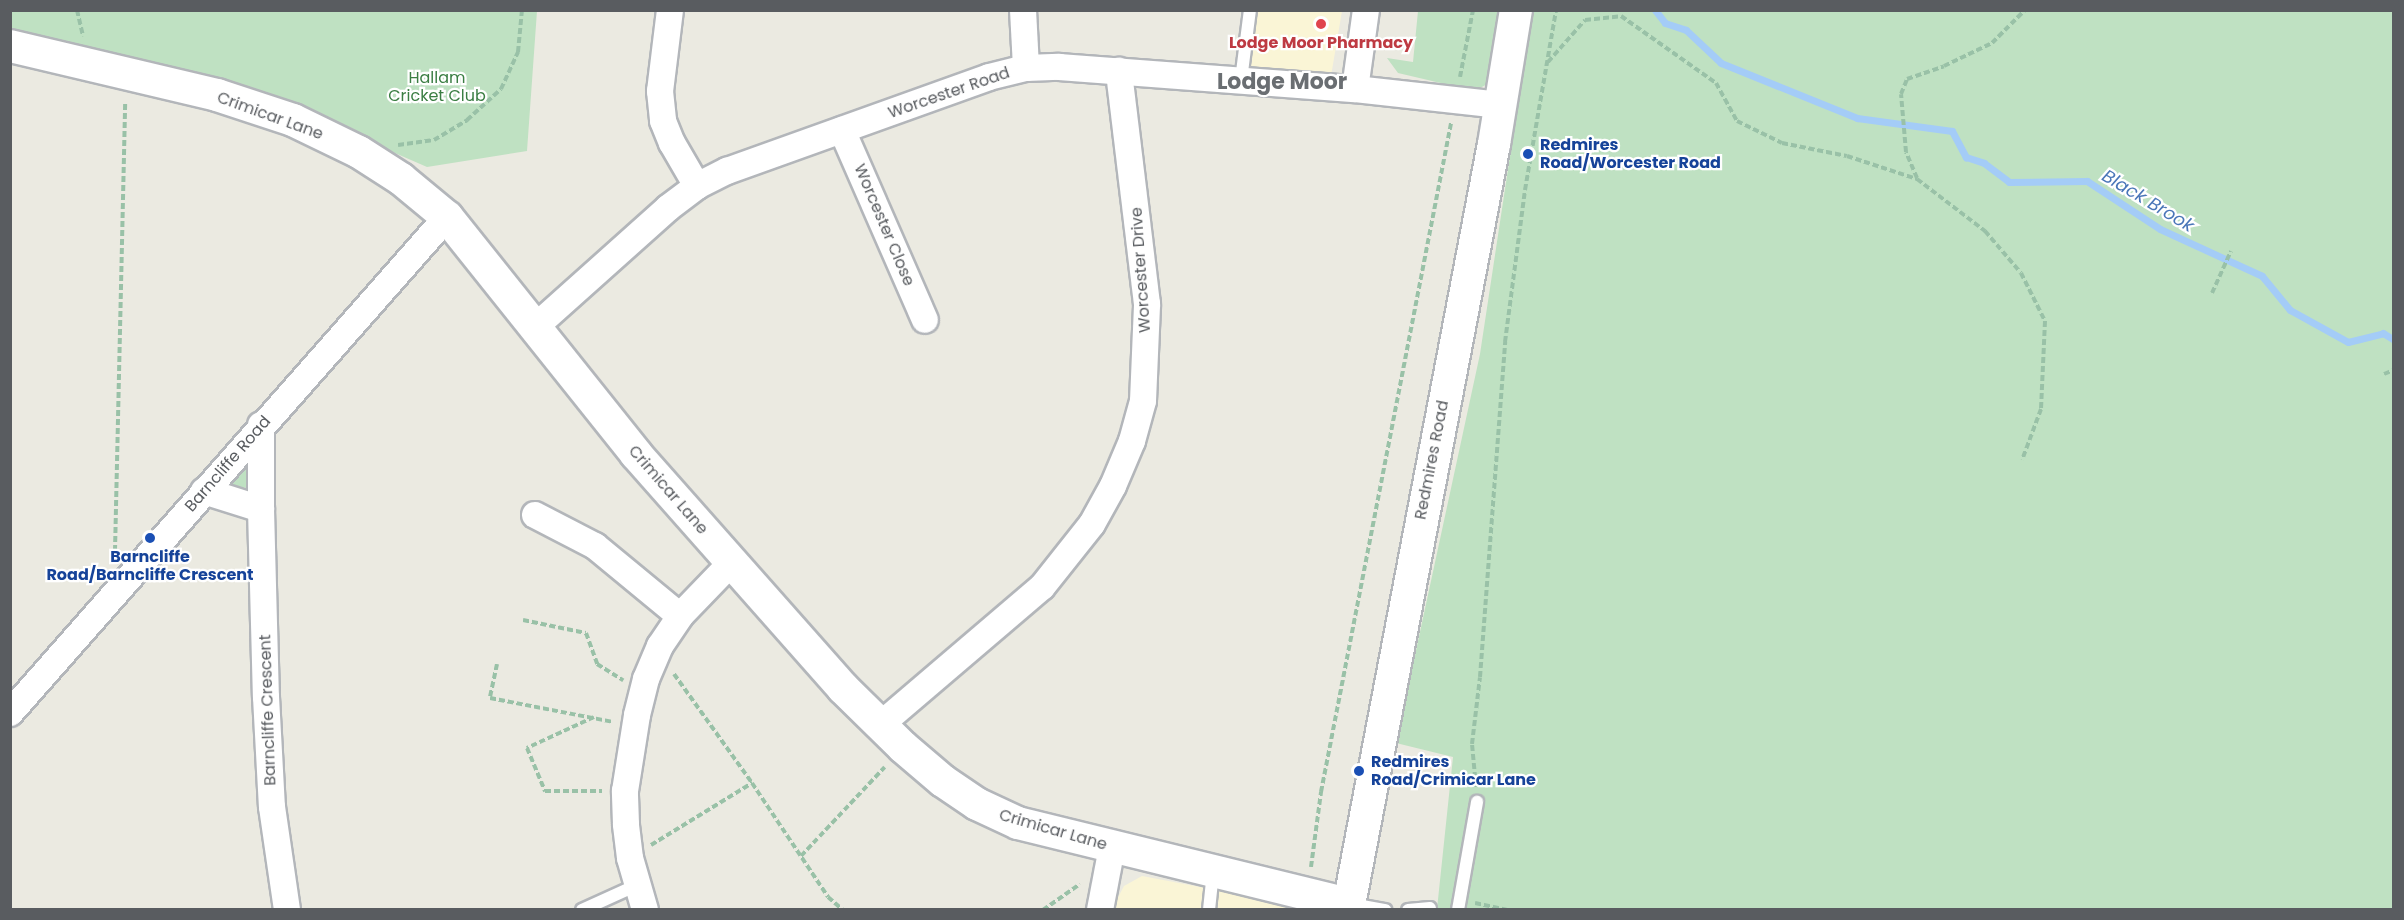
<!DOCTYPE html>
<html>
<head>
<meta charset="utf-8">
<style>
	body { margin:0 }
	#map { position:relative; width:2404px; height:920px; overflow:hidden; background:#ebeae1; font-family:Poppins,sans-serif }
	div>[style] { position:absolute }
	.commercial>* { inset:0; background:#faf5d6 }
	.green>* { inset:0; background:#bfe1c2 }
	.stream>* { height:7px; margin:-3.5px; padding:0 3.5px; transform-origin:3.5px; border-radius:3.5px; background:#a4ccf7 }
	.path>* { height:4px; margin-top:-2px; transform-origin:0; background:repeating-linear-gradient(90deg,#99c1a7 0 6px,transparent 0 9px) }
	.roads { filter:drop-shadow(2px 0 #b3b6ba) drop-shadow(-2px 0 #b3b6ba) drop-shadow(0 2px #b3b6ba) drop-shadow(0 -2px #b3b6ba) }
	.service>* { height:12px; margin:-6px; padding:0 6px; transform-origin:6px; border-radius:6px; background:#fff }
	.minor>* { height:26px; margin:-13px; padding:0 13px; transform-origin:13px; border-radius:13px; background:#fff }
	.tertiary>* { height:32px; margin:-16px; padding:0 16px; transform-origin:16px; border-radius:16px; background:#fff }
	.dots>* { width:16px; height:16px; translate:-50% -50%; box-sizing:border-box; border:3px solid #fff; border-radius:50% }
	span { translate:-50% -50%; white-space:nowrap; text-align:center; line-height:1.15; -webkit-text-stroke:4.5px #fff; paint-order:stroke }
	.health-label { font-size:16px; color:#be3a42; font-weight:700 }
	.park-label { font-size:16px; color:#3b7e43 }
	.street-label { font-size:16px; color:#595c60 }
	.transit-label { font-size:16px; color:#164399; font-weight:700 }
	.left { translate:0 -50%; text-align:left }
	.water-label { font-size:18px; color:#4a76b8; font-style:italic }
	.district-label { font-size:22px; color:#6a6e72; font-weight:700 }
	.frame { position:absolute; inset:0; border:12px solid #595c60; pointer-events:none }
</style>
</head>
<body>
<div id="map">
	<div class="commercial">
		<div style="clip-path:polygon(1256px 11px,1342px 11px,1331px 76px,1248px 70px)"></div>
		<div style="clip-path:polygon(1142px 876px,1302px 906px,1301px 910px,1115px 910px,1115px 903px,1124px 886px)"></div>
	</div>
	<div class="green">
		<div style="clip-path:polygon(11px 10px,537px 11px,527px 151px,427px 167px,253px 91px,11px 32px)"></div>
		<div style="clip-path:polygon(1418px 11px,1516px 11px,1493px 81px,1480px 88px,1462px 88px,1398px 73px,1387px 58px,1413px 62px)"></div>
		<div style="clip-path:polygon(1532px 11px,2393px 11px,2393px 909px,1437px 909px,1453px 757px,1396px 743px,1480px 354px)"></div>
		<div style="clip-path:polygon(246px 459px,250px 489px,226px 483px)"></div>
	</div>
	<div class="stream">
		<div style="left:1655px;top:10px;width:16px;rotate:52deg"></div>
		<div style="left:1665px;top:23px;width:22px;rotate:18deg"></div>
		<div style="left:1686px;top:30px;width:48px;rotate:43.3deg"></div>
		<div style="left:1721px;top:63px;width:147px;rotate:22deg"></div>
		<div style="left:1857px;top:118px;width:96px;rotate:7.8deg"></div>
		<div style="left:1952px;top:131px;width:30px;rotate:62deg"></div>
		<div style="left:1966px;top:157px;width:19px;rotate:18deg"></div>
		<div style="left:1984px;top:163px;width:31px;rotate:37deg"></div>
		<div style="left:2009px;top:182px;width:78px;rotate:-0.7deg"></div>
		<div style="left:2087px;top:181px;width:87px;rotate:33.3deg"></div>
		<div style="left:2160px;top:229px;width:112px;rotate:24.7deg"></div>
		<div style="left:2262px;top:276px;width:44px;rotate:50.5deg"></div>
		<div style="left:2290px;top:310px;width:66px;rotate:28.9deg"></div>
		<div style="left:2348px;top:342px;width:36px;rotate:-14deg"></div>
		<div style="left:2383px;top:333px;width:13px;rotate:32deg"></div>
	</div>
	<div class="path">
		<div style="left:77px;top:10px;width:27px;rotate:77deg"></div>
		<div style="left:1548px;top:62px;width:56px;rotate:-48.6deg"></div>
		<div style="left:1585px;top:20px;width:36px;rotate:-6deg"></div>
		<div style="left:1621px;top:16px;width:116px;rotate:35.2deg"></div>
		<div style="left:1716px;top:83px;width:43px;rotate:61.1deg"></div>
		<div style="left:1737px;top:121px;width:50px;rotate:26.1deg"></div>
		<div style="left:1782px;top:143px;width:66px;rotate:11.3deg"></div>
		<div style="left:1847px;top:156px;width:74px;rotate:18.2deg"></div>
		<div style="left:1917px;top:179px;width:86px;rotate:37.4deg"></div>
		<div style="left:1985px;top:231px;width:55px;rotate:49.4deg"></div>
		<div style="left:2021px;top:273px;width:54px;rotate:63.4deg"></div>
		<div style="left:2045px;top:321px;width:88px;rotate:92.6deg"></div>
		<div style="left:2041px;top:409px;width:54px;rotate:110.4deg"></div>
		<div style="left:1460px;top:77px;width:68px;rotate:-79deg"></div>
		<div style="left:398px;top:145px;width:36px;rotate:-8deg"></div>
		<div style="left:434px;top:140px;width:39px;rotate:-31deg"></div>
		<div style="left:467px;top:120px;width:46px;rotate:-42.4deg"></div>
		<div style="left:501px;top:89px;width:41px;rotate:-65.3deg"></div>
		<div style="left:518px;top:52px;width:42px;rotate:-84.6deg"></div>
		<div style="left:1917px;top:178px;width:28px;rotate:-113deg"></div>
		<div style="left:1906px;top:152px;width:58px;rotate:-94.9deg"></div>
		<div style="left:1901px;top:94px;width:16px;rotate:-68deg"></div>
		<div style="left:1907px;top:79px;width:39px;rotate:-19deg"></div>
		<div style="left:1944px;top:66px;width:53px;rotate:-25.6deg"></div>
		<div style="left:1992px;top:43px;width:47px;rotate:-45deg"></div>
		<div style="left:2212px;top:293px;width:46px;rotate:-65.7deg"></div>
		<div style="left:2384px;top:374px;width:11px;rotate:-22deg"></div>
		<div style="left:119px;top:557px;width:7px;rotate:-124deg"></div>
		<div style="left:115px;top:551px;width:450px;rotate:-88.7deg"></div>
		<div style="left:523px;top:620px;width:64px;rotate:11.7deg"></div>
		<div style="left:586px;top:633px;width:33px;rotate:70deg"></div>
		<div style="left:597px;top:664px;width:31px;rotate:32deg"></div>
		<div style="left:497px;top:664px;width:35px;rotate:102deg"></div>
		<div style="left:490px;top:698px;width:125px;rotate:11deg"></div>
		<div style="left:674px;top:674px;width:134px;rotate:54.4deg"></div>
		<div style="left:752px;top:783px;width:137px;rotate:56.3deg"></div>
		<div style="left:828px;top:897px;width:20px;rotate:41deg"></div>
		<div style="left:594px;top:717px;width:74px;rotate:155.2deg"></div>
		<div style="left:527px;top:748px;width:47px;rotate:67.3deg"></div>
		<div style="left:545px;top:791px;width:57px"></div>
		<div style="left:1476px;top:787px;width:43px;rotate:-95.3deg"></div>
		<div style="left:1472px;top:744px;width:67px;rotate:-83.2deg"></div>
		<div style="left:1480px;top:677px;width:336px;rotate:-85.7deg"></div>
		<div style="left:1505px;top:342px;width:153px;rotate:-82.5deg"></div>
		<div style="left:1525px;top:190px;width:183px;rotate:-80.2deg"></div>
		<div style="left:651px;top:845px;width:119px;rotate:-31.5deg"></div>
		<div style="left:801px;top:856px;width:122px;rotate:-46.7deg"></div>
		<div style="left:1311px;top:867px;width:76px;rotate:-82.4deg"></div>
		<div style="left:1321px;top:792px;width:682px;rotate:-79deg"></div>
		<div style="left:1475px;top:903px;width:33px;rotate:12deg"></div>
		<div style="left:1043px;top:910px;width:45px;rotate:-35.1deg"></div>
	</div>
	<div class="roads">
		<div class="service">
			<div style="left:1241px;top:80px;width:71px;rotate:-82.7deg"></div>
			<div style="left:1351px;top:904px;width:35px;rotate:10deg"></div>
			<div style="left:582px;top:910px;width:60px;rotate:-24.4deg"></div>
			<div style="left:1209px;top:910px;width:38px;rotate:-84deg"></div>
			<div style="left:1408px;top:910px;width:22px;rotate:-5deg"></div>
			<div style="left:1458px;top:910px;width:110px;rotate:-80deg"></div>
		</div>
		<div class="minor">
			<div style="left:670px;top:10px;width:82px;rotate:97deg"></div>
			<div style="left:660px;top:91px;width:30px;rotate:84deg"></div>
			<div style="left:663px;top:121px;width:24px;rotate:68deg"></div>
			<div style="left:672px;top:143px;width:50px;rotate:59.8deg"></div>
			<div style="left:1023px;top:10px;width:58px;rotate:87deg"></div>
			<div style="left:1355px;top:89px;width:80px;rotate:-82.1deg"></div>
			<div style="left:842px;top:130px;width:207px;rotate:66.4deg"></div>
			<div style="left:534px;top:328px;width:180px;rotate:-41.8deg"></div>
			<div style="left:668px;top:208px;width:36px;rotate:-37deg"></div>
			<div style="left:697px;top:186px;width:34px;rotate:-27deg"></div>
			<div style="left:727px;top:171px;width:278px;rotate:-19.7deg"></div>
			<div style="left:989px;top:77px;width:38px;rotate:-14deg"></div>
			<div style="left:1026px;top:68px;width:33px;rotate:-2deg"></div>
			<div style="left:1059px;top:67px;width:297px;rotate:4.3deg"></div>
			<div style="left:1355px;top:89px;width:146px;rotate:6.3deg"></div>
			<div style="left:261px;top:425px;width:84px;rotate:90deg"></div>
			<div style="left:204px;top:491px;width:60px;rotate:17.5deg"></div>
			<div style="left:261px;top:509px;width:188px;rotate:88.5deg"></div>
			<div style="left:266px;top:697px;width:110px;rotate:86.9deg"></div>
			<div style="left:272px;top:807px;width:104px;rotate:81.7deg"></div>
			<div style="left:535px;top:515px;width:68px;rotate:27.3deg"></div>
			<div style="left:595px;top:546px;width:110px;rotate:39.5deg"></div>
			<div style="left:10px;top:713px;width:661px;rotate:-48.62deg"></div>
			<div style="left:879px;top:726px;width:214px;rotate:-40.5deg"></div>
			<div style="left:1042px;top:587px;width:80px;rotate:-51.6deg"></div>
			<div style="left:1092px;top:524px;width:43px;rotate:-61.1deg"></div>
			<div style="left:1113px;top:486px;width:49px;rotate:-67.1deg"></div>
			<div style="left:1132px;top:441px;width:41px;rotate:-74.6deg"></div>
			<div style="left:1143px;top:401px;width:97px;rotate:-87.6deg"></div>
			<div style="left:1147px;top:304px;width:235px;rotate:-96.9deg"></div>
			<div style="left:645px;top:910px;width:54px;rotate:-106.1deg"></div>
			<div style="left:630px;top:858px;width:34px;rotate:-97deg"></div>
			<div style="left:626px;top:824px;width:33px;rotate:-92deg"></div>
			<div style="left:625px;top:791px;width:77px;rotate:-81deg"></div>
			<div style="left:637px;top:715px;width:37px;rotate:-76deg"></div>
			<div style="left:646px;top:679px;width:36px;rotate:-67deg"></div>
			<div style="left:660px;top:646px;width:36px;rotate:-56deg"></div>
			<div style="left:680px;top:616px;width:74px;rotate:-46.1deg"></div>
			<div style="left:1100px;top:910px;width:64px;rotate:-79.2deg"></div>
		</div>
		<div class="tertiary">
			<div style="left:10px;top:46px;width:213px;rotate:13.3deg"></div>
			<div style="left:217px;top:95px;width:80px;rotate:18.2deg"></div>
			<div style="left:293px;top:120px;width:73px;rotate:25.9deg"></div>
			<div style="left:359px;top:152px;width:50px;rotate:32.7deg"></div>
			<div style="left:401px;top:179px;width:60px;rotate:39.6deg"></div>
			<div style="left:447px;top:217px;width:303px;rotate:51.4deg"></div>
			<div style="left:636px;top:454px;width:312px;rotate:48.5deg"></div>
			<div style="left:843px;top:688px;width:84px;rotate:44.5deg"></div>
			<div style="left:903px;top:747px;width:52px;rotate:40.4deg"></div>
			<div style="left:943px;top:781px;width:41px;rotate:34.1deg"></div>
			<div style="left:977px;top:804px;width:45px;rotate:24.9deg"></div>
			<div style="left:1018px;top:823px;width:341px;rotate:13.8deg"></div>
			<div style="left:1348px;top:910px;width:780px;rotate:-79.21deg"></div>
			<div style="left:1494px;top:144px;width:136px;rotate:-80.7deg"></div>
		</div>
	</div>
	<div class="dots">
		<div style="left:1321px;top:24px;background:#e0444e"></div>
		<div style="left:1528px;top:154px;background:#1a4fb4"></div>
		<div style="left:150px;top:538px;background:#1a4fb4"></div>
		<div style="left:1359px;top:771px;background:#1a4fb4"></div>
	</div>
	<div class="health-label">
		<span style="left:1321px;top:43px">Lodge Moor Pharmacy</span>
	</div>
	<div class="park-label">
		<span style="left:437px;top:87px">Hallam<br>Cricket Club</span>
	</div>
	<div class="street-label">
		<span style="left:949px;top:93px;rotate:-19deg">Worcester Road</span>
		<span style="left:270px;top:116px;rotate:20deg">Crimicar Lane</span>
		<span style="left:884px;top:225px;rotate:67deg">Worcester Close</span>
		<span style="left:1141px;top:270px;rotate:-94deg">Worcester Drive</span>
		<span style="left:1432px;top:460px;rotate:-79deg">Redmires Road</span>
		<span style="left:228px;top:464px;rotate:-49deg">Barncliffe Road</span>
		<span style="left:668px;top:490px;rotate:49deg">Crimicar Lane</span>
		<span style="left:268px;top:710px;rotate:-92deg">Barncliffe Crescent</span>
		<span style="left:1053px;top:830px;rotate:16deg">Crimicar Lane</span>
	</div>
	<div class="transit-label">
		<span class="left" style="left:1540px;top:154px">Redmires<br>Road/Worcester Road</span>
		<span style="left:150px;top:566px">Barncliffe<br>Road/Barncliffe Crescent</span>
		<span class="left" style="left:1371px;top:771px">Redmires<br>Road/Crimicar Lane</span>
	</div>
	<div class="water-label">
		<span style="left:2148px;top:201px;rotate:31deg">Black Brook</span>
	</div>
	<div class="district-label">
		<span style="left:1282px;top:82px">Lodge Moor</span>
	</div>
	<div class="frame"></div>
</div>
</body>
</html>
